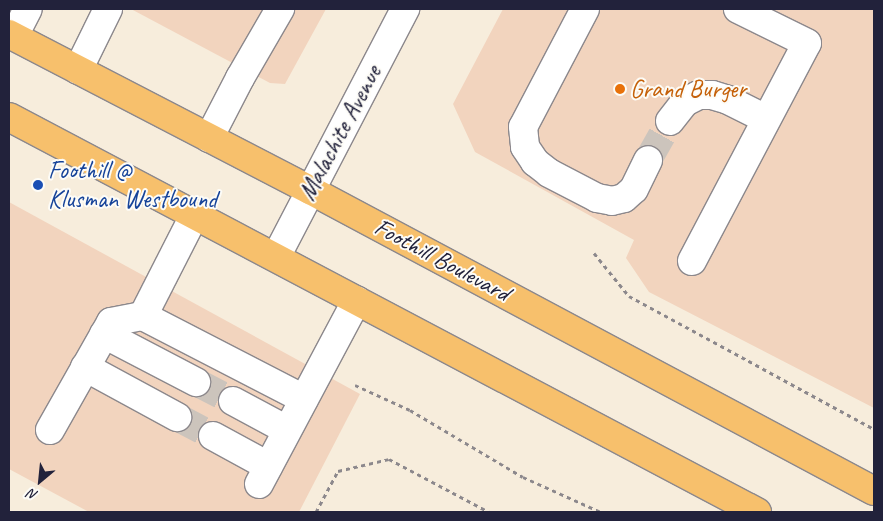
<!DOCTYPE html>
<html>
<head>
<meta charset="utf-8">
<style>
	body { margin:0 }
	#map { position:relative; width:883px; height:521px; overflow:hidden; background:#f7eddc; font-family:Caveat,sans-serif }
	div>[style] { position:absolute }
	.built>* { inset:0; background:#f2d4be }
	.minor-tunnel>* { height:28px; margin-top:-14px; transform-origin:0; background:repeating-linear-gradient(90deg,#ccc4bc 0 28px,transparent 0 42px) }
	.path>* { height:3px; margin-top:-1.5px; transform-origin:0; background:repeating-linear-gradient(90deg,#8c888c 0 4px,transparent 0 8px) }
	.roads { filter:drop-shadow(1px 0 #8c888c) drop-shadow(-1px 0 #8c888c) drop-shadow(0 1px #8c888c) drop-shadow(0 -1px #8c888c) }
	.minor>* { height:28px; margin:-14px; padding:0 14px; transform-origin:14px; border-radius:14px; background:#fff }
	.major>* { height:28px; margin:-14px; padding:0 14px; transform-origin:14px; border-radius:14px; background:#f7c06c }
	.dots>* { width:14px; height:14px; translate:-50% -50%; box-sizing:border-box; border:2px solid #fdfcf7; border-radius:50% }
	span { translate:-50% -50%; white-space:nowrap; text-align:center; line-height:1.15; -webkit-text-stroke:4px #fdfcf7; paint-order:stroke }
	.food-label { font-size:25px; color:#c56008 }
	.left { translate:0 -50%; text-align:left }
	.street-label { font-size:25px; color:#22223b }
	.transit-label { font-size:25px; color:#164399 }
	.frame { position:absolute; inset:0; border:10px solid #22223b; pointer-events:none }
	.north { position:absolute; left:15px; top:456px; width:50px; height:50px; -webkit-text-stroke:4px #fdfcf7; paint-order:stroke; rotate:208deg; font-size:14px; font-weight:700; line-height:20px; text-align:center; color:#22223b }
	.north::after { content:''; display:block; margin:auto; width:18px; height:22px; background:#22223b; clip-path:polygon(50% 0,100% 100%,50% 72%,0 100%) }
</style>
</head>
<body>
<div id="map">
	<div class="built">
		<div style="clip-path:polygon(131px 9px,326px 9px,285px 84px,270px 83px)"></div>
		<div style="clip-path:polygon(503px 9px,874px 9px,874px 408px,649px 292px,626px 258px,634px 240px,475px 152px,453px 104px)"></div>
		<div style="clip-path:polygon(9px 202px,360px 394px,299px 512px,89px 512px,9px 469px)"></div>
	</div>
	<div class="minor-tunnel">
		<div style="left:648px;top:160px;width:45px;rotate:-60.6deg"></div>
		<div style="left:196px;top:382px;width:42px;rotate:27.2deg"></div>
		<div style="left:177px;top:417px;width:41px;rotate:27.8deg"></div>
	</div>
	<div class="path">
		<div style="left:594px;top:253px;width:55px;rotate:50.9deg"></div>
		<div style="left:629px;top:296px;width:279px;rotate:28.5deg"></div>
		<div style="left:355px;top:385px;width:60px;rotate:24.4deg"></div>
		<div style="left:410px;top:410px;width:131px;rotate:30.7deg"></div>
		<div style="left:523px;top:477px;width:85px;rotate:24.2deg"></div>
		<div style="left:316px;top:512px;width:47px;rotate:-61.8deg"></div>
		<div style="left:338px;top:471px;width:52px;rotate:-13.2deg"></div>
		<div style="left:389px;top:459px;width:113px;rotate:27.9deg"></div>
	</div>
	<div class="roads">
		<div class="minor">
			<div style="left:585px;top:9px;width:133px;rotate:117.7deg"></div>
			<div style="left:523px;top:127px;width:20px;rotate:84deg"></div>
			<div style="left:525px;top:147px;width:18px;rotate:56deg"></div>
			<div style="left:535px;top:162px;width:18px;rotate:38deg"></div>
			<div style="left:549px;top:173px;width:54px;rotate:27.5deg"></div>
			<div style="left:597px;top:198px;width:15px;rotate:11deg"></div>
			<div style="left:612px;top:201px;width:12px;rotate:-14deg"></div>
			<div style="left:624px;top:198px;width:13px;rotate:-42deg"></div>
			<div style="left:634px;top:189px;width:32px;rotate:-64deg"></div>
			<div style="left:14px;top:36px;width:30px;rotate:-63deg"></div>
			<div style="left:78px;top:70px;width:68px;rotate:-63.8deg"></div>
			<div style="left:670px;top:121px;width:24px;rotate:-52deg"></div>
			<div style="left:685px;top:102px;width:16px;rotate:-27deg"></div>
			<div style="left:699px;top:95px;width:13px"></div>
			<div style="left:712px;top:95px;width:17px;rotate:17deg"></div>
			<div style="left:728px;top:100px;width:42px;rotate:26.6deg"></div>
			<div style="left:209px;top:138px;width:68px;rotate:-62.7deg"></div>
			<div style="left:240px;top:78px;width:80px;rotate:-59.9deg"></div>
			<div style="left:276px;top:257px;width:280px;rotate:-62.5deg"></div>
			<div style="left:692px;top:261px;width:246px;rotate:-62.2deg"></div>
			<div style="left:807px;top:43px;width:77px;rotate:-153.8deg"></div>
			<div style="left:143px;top:316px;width:181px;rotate:27.3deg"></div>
			<div style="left:104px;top:334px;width:104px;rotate:27.6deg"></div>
			<div style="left:85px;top:367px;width:105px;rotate:28.5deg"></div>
			<div style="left:233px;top:401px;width:61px;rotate:28.2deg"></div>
			<div style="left:50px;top:430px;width:124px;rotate:-60.5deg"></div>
			<div style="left:111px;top:322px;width:33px;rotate:-11deg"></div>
			<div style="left:143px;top:316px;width:114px;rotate:-63deg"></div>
			<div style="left:213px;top:436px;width:63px;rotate:28.6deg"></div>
			<div style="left:259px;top:484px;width:208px;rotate:-62deg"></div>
		</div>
		<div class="major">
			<div style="left:9px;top:34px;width:339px;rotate:27.4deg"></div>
			<div style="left:310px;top:190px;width:639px;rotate:28.09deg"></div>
			<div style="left:9px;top:117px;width:846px;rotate:27.84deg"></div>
		</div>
	</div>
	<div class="dots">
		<div style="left:620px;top:89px;background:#e8710a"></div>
		<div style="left:38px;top:185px;background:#1a4fb4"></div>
	</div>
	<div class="food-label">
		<span class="left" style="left:630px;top:89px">Grand Burger</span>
	</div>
	<div class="street-label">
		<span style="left:340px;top:133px;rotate:-62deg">Malachite Avenue</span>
		<span style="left:442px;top:260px;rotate:28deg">Foothill Boulevard</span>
	</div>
	<div class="transit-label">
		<span class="left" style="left:48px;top:185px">Foothill @<br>Klusman Westbound</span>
	</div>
	<div class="frame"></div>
	<div class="north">N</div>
</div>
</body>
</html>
